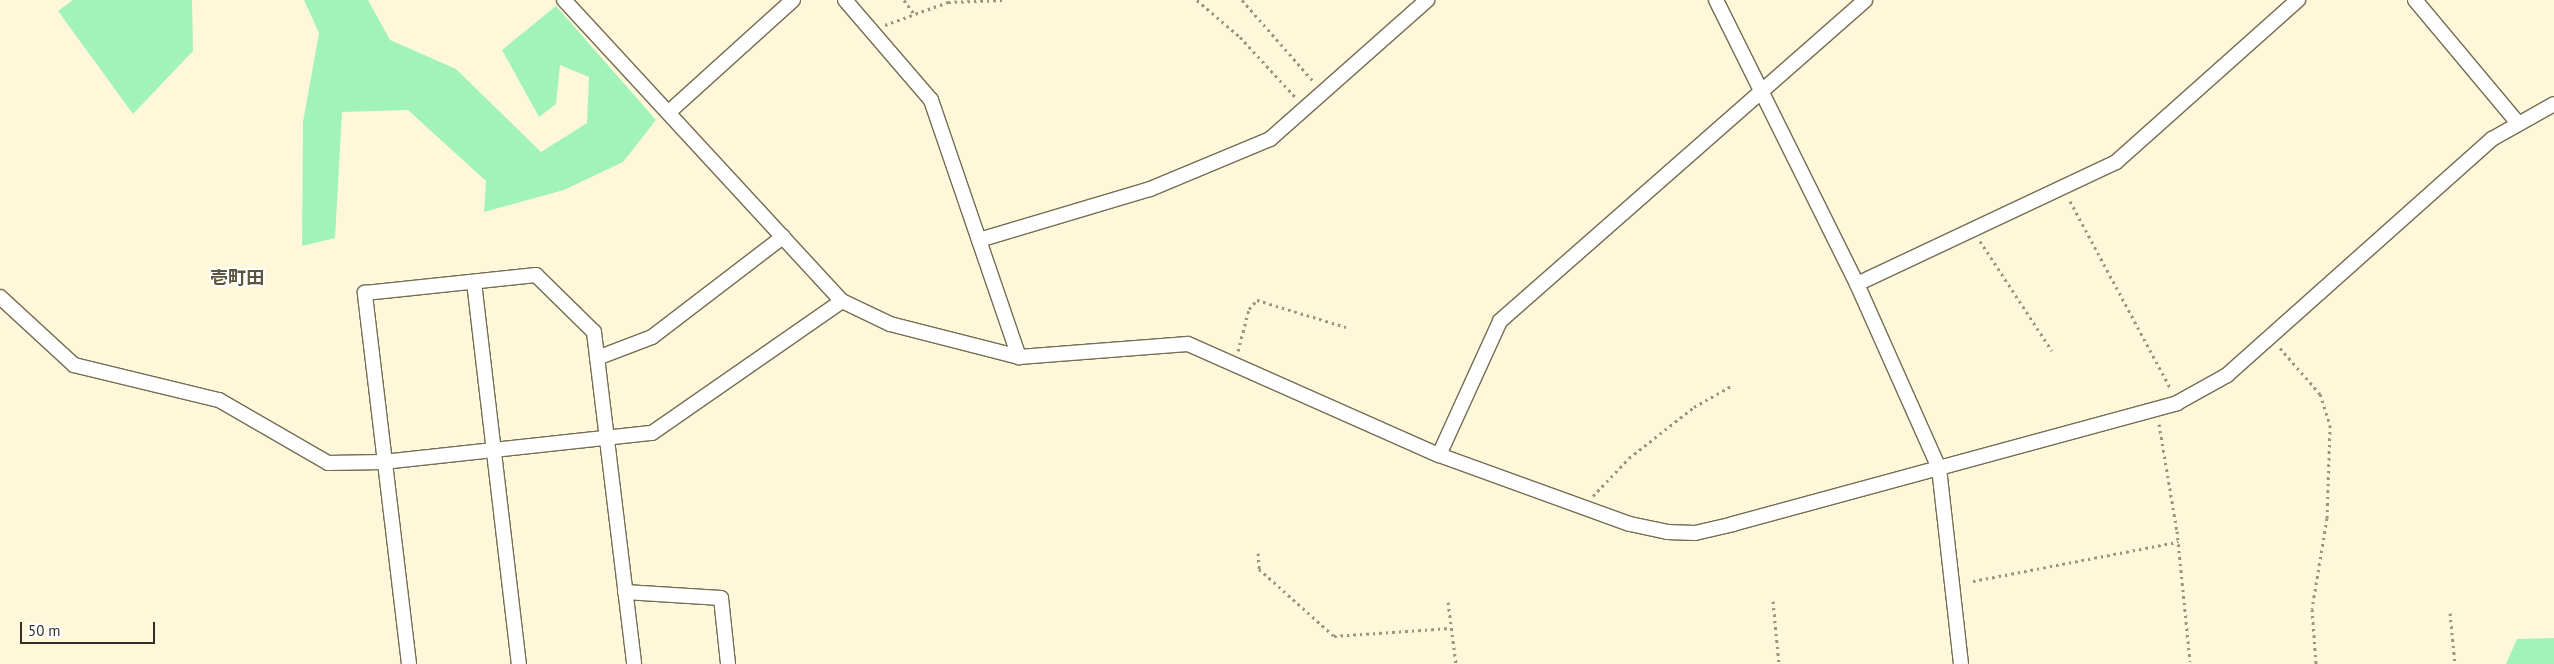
<!DOCTYPE html>
<html>
<head>
<meta charset="utf-8">
<style>
	body { margin:0 }
	#map { position:relative; width:2554px; height:664px; overflow:hidden; background:#fff7d9; font-family:"PT Sans","Noto Sans JP",sans-serif }
	div>[style] { position:absolute }
	.green>* { inset:0; background:#a1f3b9 }
	.path>* { height:3px; margin-top:-1.5px; transform-origin:0; background:repeating-linear-gradient(90deg,#9a9580 0 2.5px,transparent 0 6.5px) }
	.roads { filter:drop-shadow(1px 0 #746d53) drop-shadow(-1px 0 #746d53) drop-shadow(0 1px #746d53) drop-shadow(0 -1px #746d53) }
	.minor>* { height:14px; margin:-7px; padding:0 7px; transform-origin:7px; border-radius:7px; background:#fff }
	span { translate:-50% -50%; white-space:nowrap; text-align:center; line-height:1.15; -webkit-text-stroke:4px #fff; paint-order:stroke }
	.quarter-label { font-size:18px; color:#5c553c; font-weight:700 }
	.scale { position:absolute; left:20px; top:622px; width:135px; height:22px; box-sizing:border-box; border:2px solid #322f24; border-top:0; padding-left:6px; font-size:15px; line-height:18px; white-space:nowrap; color:#322f24; -webkit-text-stroke:4px #fff; paint-order:stroke }
</style>
</head>
<body>
<div id="map">
	<div class="green">
		<div style="clip-path:polygon(73px 0,192px 0,193px 51px,133px 114px,58px 11px)"></div>
		<div style="clip-path:polygon(304px 0,368px 0,390px 40px,456px 69px,541px 152px,587px 123px,589px 77px,560px 65px,556px 104px,539px 117px,502px 50px,556px 6px,656px 120px,623px 162px,564px 190px,484px 212px,486px 181px,408px 110px,342px 112px,335px 238px,302px 246px,303px 122px,319px 33px)"></div>
		<div style="clip-path:polygon(2554px 638px,2554px 664px,2506px 664px,2517px 639px)"></div>
	</div>
	<div class="path">
		<div style="left:904px;top:0;width:17px;rotate:54deg"></div>
		<div style="left:1197px;top:0;width:57px;rotate:40.7deg"></div>
		<div style="left:1240px;top:37px;width:83px;rotate:47.4deg"></div>
		<div style="left:1242px;top:0;width:109px;rotate:48.7deg"></div>
		<div style="left:885px;top:25px;width:67px;rotate:-20.1deg"></div>
		<div style="left:948px;top:2px;width:56px;rotate:-2deg"></div>
		<div style="left:2070px;top:201px;width:213px;rotate:61.8deg"></div>
		<div style="left:1980px;top:241px;width:131px;rotate:56.8deg"></div>
		<div style="left:2280px;top:348px;width:61px;rotate:49deg"></div>
		<div style="left:2320px;top:394px;width:33px;rotate:72deg"></div>
		<div style="left:2330px;top:425px;width:93px;rotate:91.8deg"></div>
		<div style="left:2327px;top:518px;width:92px;rotate:99.4deg"></div>
		<div style="left:2312px;top:609px;width:55px;rotate:85.8deg"></div>
		<div style="left:1238px;top:351px;width:43px;rotate:-75.3deg"></div>
		<div style="left:1249px;top:309px;width:12px;rotate:-48deg"></div>
		<div style="left:1257px;top:300px;width:93px;rotate:16.9deg"></div>
		<div style="left:2159px;top:424px;width:109px;rotate:80.5deg"></div>
		<div style="left:2177px;top:531px;width:131px;rotate:84.3deg"></div>
		<div style="left:1593px;top:496px;width:52px;rotate:-46.5deg"></div>
		<div style="left:1629px;top:458px;width:83px;rotate:-38.1deg"></div>
		<div style="left:1694px;top:407px;width:45px;rotate:-29.4deg"></div>
		<div style="left:1258px;top:553px;width:16px;rotate:86deg"></div>
		<div style="left:1259px;top:569px;width:101px;rotate:41.8deg"></div>
		<div style="left:1334px;top:636px;width:117px;rotate:-3.9deg"></div>
		<div style="left:1973px;top:581px;width:209px;rotate:-10.8deg"></div>
		<div style="left:1773px;top:601px;width:63px;rotate:84.6deg"></div>
		<div style="left:1448px;top:602px;width:63px;rotate:82.6deg"></div>
		<div style="left:2450px;top:613px;width:51px;rotate:84.4deg"></div>
	</div>
	<div class="roads">
		<div class="minor">
			<div style="left:564px;top:0;width:410px;rotate:47.3deg"></div>
			<div style="left:842px;top:301px;width:53px;rotate:25.6deg"></div>
			<div style="left:890px;top:324px;width:133px;rotate:14.3deg"></div>
			<div style="left:1019px;top:357px;width:169px;rotate:-4.4deg"></div>
			<div style="left:1188px;top:344px;width:274px;rotate:23.9deg"></div>
			<div style="left:1439px;top:455px;width:203px;rotate:19.9deg"></div>
			<div style="left:1630px;top:524px;width:38px;rotate:12deg"></div>
			<div style="left:1667px;top:532px;width:28px;rotate:2deg"></div>
			<div style="left:1695px;top:533px;width:39px;rotate:-13deg"></div>
			<div style="left:1733px;top:524px;width:460px;rotate:-15.2deg"></div>
			<div style="left:2177px;top:403px;width:57px;rotate:-29.2deg"></div>
			<div style="left:2227px;top:375px;width:355px;rotate:-41.7deg"></div>
			<div style="left:2492px;top:139px;width:71px;rotate:-29.4deg"></div>
			<div style="left:845px;top:0;width:132px;rotate:49.3deg"></div>
			<div style="left:931px;top:100px;width:272px;rotate:71.1deg"></div>
			<div style="left:1716px;top:0;width:317px;rotate:63.6deg"></div>
			<div style="left:1857px;top:284px;width:201px;rotate:66deg"></div>
			<div style="left:1939px;top:468px;width:197px;rotate:83.6deg"></div>
			<div style="left:2415px;top:0;width:159px;rotate:50.1deg"></div>
			<div style="left:669px;top:112px;width:167px;rotate:-42.1deg"></div>
			<div style="left:979px;top:240px;width:178px;rotate:-16.6deg"></div>
			<div style="left:1150px;top:189px;width:130px;rotate:-22.6deg"></div>
			<div style="left:1270px;top:139px;width:210px;rotate:-41.5deg"></div>
			<div style="left:474px;top:282px;width:385px;rotate:83.3deg"></div>
			<div style="left:1857px;top:284px;width:286px;rotate:-25.2deg"></div>
			<div style="left:2116px;top:162px;width:244px;rotate:-41.7deg"></div>
			<div style="left:0;top:297px;width:100px;rotate:42.6deg"></div>
			<div style="left:74px;top:365px;width:149px;rotate:13.6deg"></div>
			<div style="left:219px;top:400px;width:126px;rotate:30deg"></div>
			<div style="left:328px;top:463px;width:55px;rotate:-1deg"></div>
			<div style="left:383px;top:462px;width:271px;rotate:-6.2deg"></div>
			<div style="left:652px;top:433px;width:231px;rotate:-34.8deg"></div>
			<div style="left:597px;top:358px;width:59px;rotate:-20.9deg"></div>
			<div style="left:652px;top:337px;width:165px;rotate:-37.4deg"></div>
			<div style="left:1439px;top:455px;width:147px;rotate:-65.5deg"></div>
			<div style="left:1500px;top:321px;width:486px;rotate:-41.3deg"></div>
			<div style="left:625px;top:592px;width:96px;rotate:3.6deg"></div>
			<div style="left:721px;top:598px;width:66px;rotate:83.9deg"></div>
			<div style="left:409px;top:664px;width:374px;rotate:-96.8deg"></div>
			<div style="left:365px;top:293px;width:172px;rotate:-6deg"></div>
			<div style="left:536px;top:275px;width:81px;rotate:44.5deg"></div>
			<div style="left:594px;top:332px;width:334px;rotate:83.1deg"></div>
		</div>
	</div>
	<div class="quarter-label">
		<span style="left:237px;top:278px">壱町田</span>
	</div>
	<div class="scale">50 m</div>
</div>
</body>
</html>
